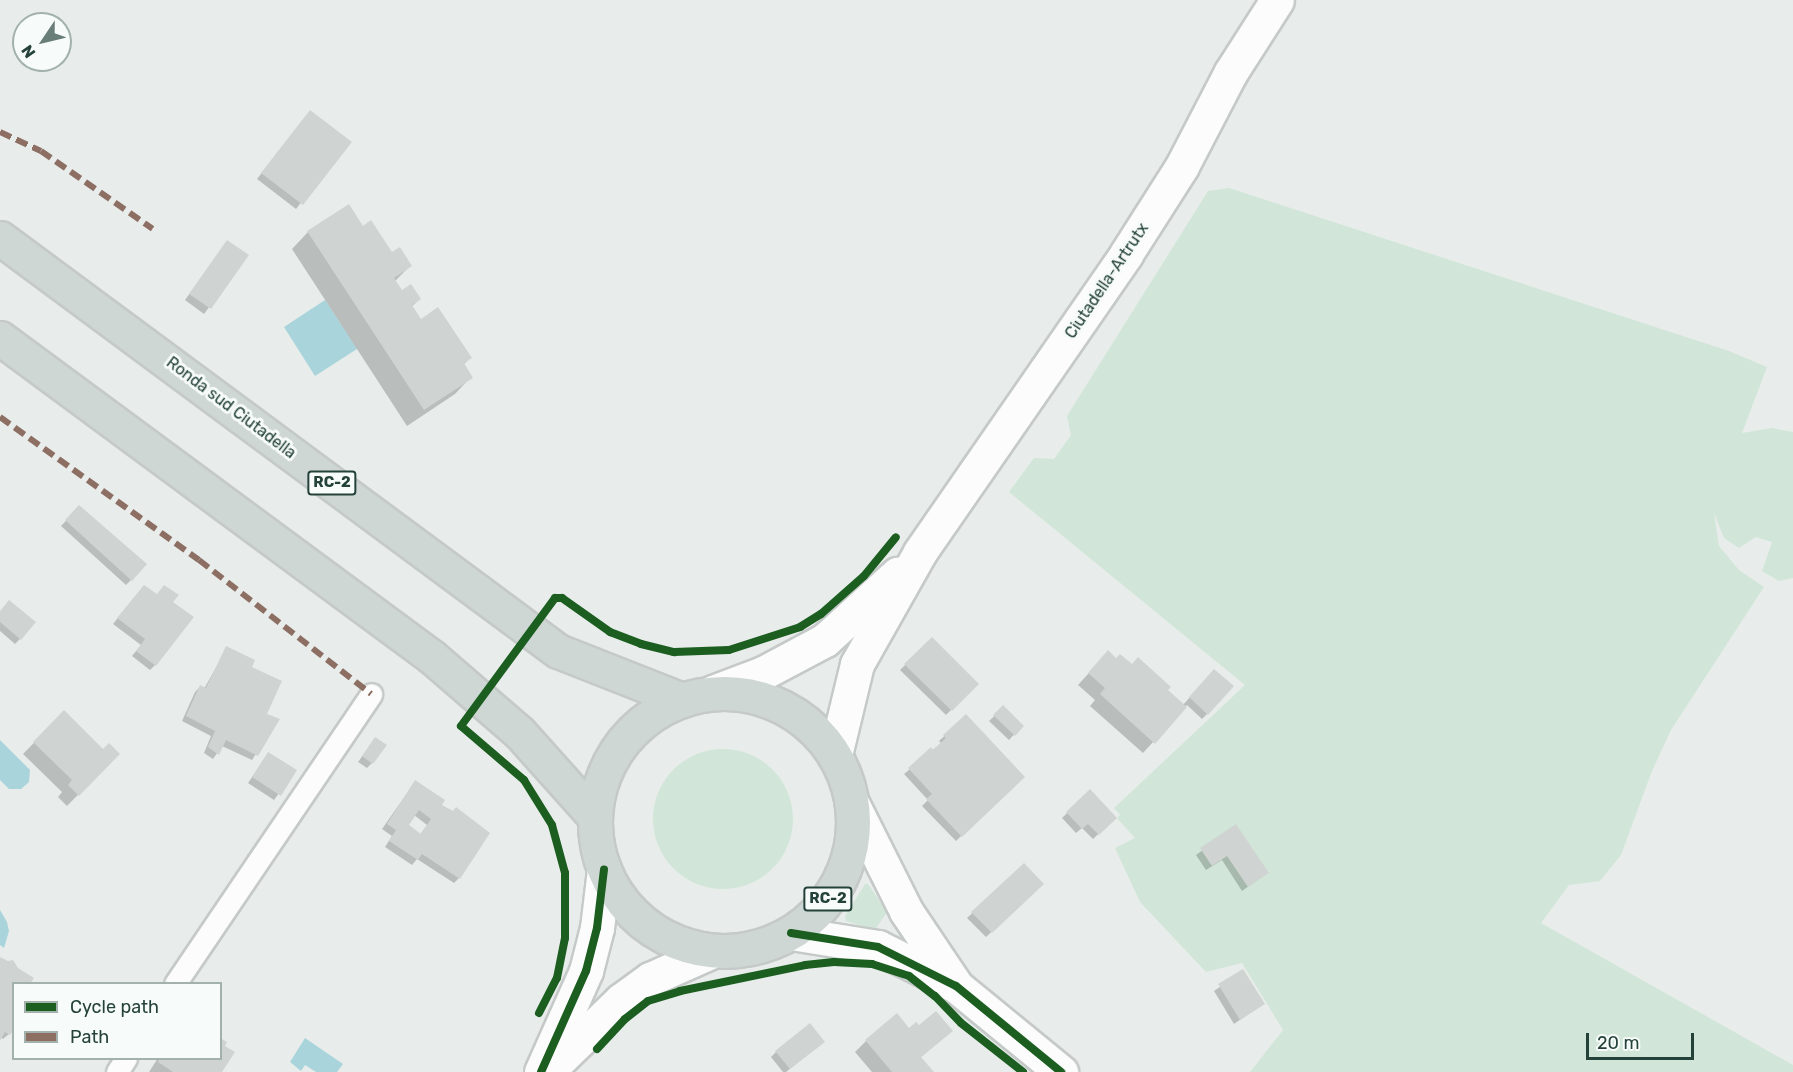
<!DOCTYPE html>
<html>
<head>
<meta charset="utf-8">
<style>
	body { margin:0 }
	#map { position:relative; width:1793px; height:1072px; overflow:hidden; background:#e8edeb; font-family:Rubik,sans-serif }
	div>[style] { position:absolute }
	.green>* { inset:0; background:#d1e6d8 }
	.round { border-radius:50% }
	.water>* { inset:0; background:#a9d4db }
	.shadow>* { inset:0; background:#0003 }
	.building>* { inset:0; background:#cfd4d2 }
	.roads { filter:drop-shadow(2px 0 #c5cac8) drop-shadow(-2px 0 #c5cac8) drop-shadow(0 2px #c5cac8) drop-shadow(0 -2px #c5cac8) }
	.lane>* { height:21px; margin:-10.5px; padding:0 10.5px; transform-origin:10.5px; border-radius:10.5px; background:#fcfcfc }
	.secondary>* { height:33px; margin:-16.5px; padding:0 16.5px; transform-origin:16.5px; border-radius:16.5px; background:#fcfcfc }
	.primary>* { height:33px; margin:-16.5px; padding:0 16.5px; transform-origin:16.5px; border-radius:16.5px; background:#cfd7d5 }
	.primary>.ring { margin:-16.5px; padding:0; box-sizing:content-box; background:none; border:33px solid #cfd7d5; border-radius:50% }
	.quiet>* { height:6px; margin-top:-3px; transform-origin:0; background:repeating-linear-gradient(90deg,#8d6e63 0 12px,transparent 0 18px) }
	.cycleway>* { height:8px; margin:-4px; padding:0 4px; transform-origin:4px; border-radius:4px; background:#1b5e20 }
	span { translate:-50% -50%; white-space:nowrap; text-align:center; line-height:1.15; -webkit-text-stroke:6px #f7fbf9; paint-order:stroke }
	.shield-label span { padding:2px 4px; background:#f7fbf9; border:2px solid; border-radius:4px; -webkit-text-stroke-width:0 }
	.shield-label { font-size:15px; color:#24423a; font-weight:700 }
	.street-label { font-size:16px; color:#24423a }
	.legend { position:absolute; left:12px; top:982px; width:210px; height:78px; box-sizing:border-box; background:#f7fbf9; border:2px solid #a3b1ad; margin:0; padding:8px 10px; list-style:none; font-size:18px; color:#24423a }
	.legend li { display:flex; align-items:center; gap:12px; height:30px }
	.legend b { width:30px; border:2px solid #a3b1ad }
	.north { position:absolute; left:12px; top:12px; width:60px; height:60px; box-sizing:border-box; background:#f7fbf9; border:2px solid #a3b1ad; border-radius:50%; rotate:235deg; font-size:16px; font-weight:700; line-height:24px; text-align:center; color:#24423a }
	.north::after { content:''; display:block; margin:auto; width:21px; height:27px; background:#697e78; clip-path:polygon(50% 0,100% 100%,50% 72%,0 100%) }
	.scale { position:absolute; left:1586px; top:1033px; width:108px; height:27px; box-sizing:border-box; border:3px solid #24423a; border-top:0; padding-left:8px; font-size:18px; line-height:21px; white-space:nowrap; color:#24423a; -webkit-text-stroke:4px #f7fbf9; paint-order:stroke }
</style>
</head>
<body>
<div id="map">
	<div class="green">
		<div style="clip-path:polygon(1229px 188px,1729px 351px,1767px 367px,1742px 433px,1772px 428px,1793px 432px,1793px 578px,1779px 581px,1762px 571px,1772px 542px,1756px 537px,1739px 548px,1724px 538px,1714px 513px,1719px 546px,1739px 570px,1764px 587px,1671px 730px,1652px 771px,1621px 855px,1600px 881px,1569px 885px,1541px 923px,1793px 1065px,1793px 1072px,1250px 1072px,1283px 1030px,1242px 963px,1206px 972px,1140px 902px,1115px 848px,1135px 838px,1117px 818px,1120px 815px,1114px 808px,1245px 685px,1009px 492px,1034px 458px,1054px 459px,1071px 435px,1067px 416px,1208px 191px)"></div>
		<div class="round" style="left:653px;top:749px;width:140px;height:140px"></div>
		<div style="clip-path:polygon(865px 884px,868px 884px,887px 912px,875px 930px,846px 921px,845px 916px)"></div>
	</div>
	<div class="water">
		<div style="clip-path:polygon(325px 300px,357px 349px,315px 376px,284px 327px)"></div>
		<div style="clip-path:polygon(0 740px,30px 770px,29px 782px,21px 789px,9px 789px,0 780px)"></div>
		<div style="clip-path:polygon(0 910px,7px 922px,9px 931px,4px 948px,0 945px)"></div>
		<div style="clip-path:polygon(305px 1038px,343px 1064px,337px 1072px,316px 1072px,305px 1065px,301px 1071px,290px 1062px)"></div>
	</div>
	<div class="shadow">
		<div style="clip-path:polygon(305px 117px,349px 142px,296px 209px,257px 179px)"></div>
		<div style="clip-path:polygon(362px 228px,392px 254px,410px 266px,395px 281px,401px 292px,420px 299px,411px 307px,420px 321px,470px 358px,463px 365px,471px 377px,455px 394px,407px 426px,292px 249px,308px 232px)"></div>
		<div style="clip-path:polygon(227px 242px,247px 256px,204px 314px,185px 300px)"></div>
		<div style="clip-path:polygon(79px 507px,131px 580px,126px 585px,61px 526px)"></div>
		<div style="clip-path:polygon(139px 592px,171px 603px,155px 665px,150px 670px,132px 656px,141px 645px,113px 624px)"></div>
		<div style="clip-path:polygon(0 612px,20px 639px,15px 644px,0 631px)"></div>
		<div style="clip-path:polygon(932px 639px,977px 684px,946px 715px,900px 670px)"></div>
		<div style="clip-path:polygon(227px 648px,265px 714px,278px 720px,252px 760px,222px 746px,213px 759px,204px 753px,211px 736px,182px 721px,195px 692px,200px 687px,204px 689px)"></div>
		<div style="clip-path:polygon(1116px 660px,1166px 690px,1183px 705px,1209px 676px,1207px 714px,1202px 719px,1187px 705px,1143px 753px,1090px 706px,1095px 700px,1078px 685px,1097px 664px)"></div>
		<div style="clip-path:polygon(1003px 708px,1022px 726px,1009px 740px,989px 721px)"></div>
		<div style="clip-path:polygon(64px 712px,103px 751px,118px 754px,67px 806px,58px 797px,62px 792px,23px 754px)"></div>
		<div style="clip-path:polygon(966px 716px,1023px 777px,956px 841px,922px 806px,928px 800px,904px 774px,941px 743px,939px 741px)"></div>
		<div style="clip-path:polygon(375px 739px,372px 763px,367px 768px,358px 762px)"></div>
		<div style="clip-path:polygon(268px 754px,295px 771px,274px 800px,248px 783px)"></div>
		<div style="clip-path:polygon(evenodd,415px 782px,440px 805px,459px 878px,454px 883px,417px 859px,412px 865px,385px 847px,392px 836px,382px 829px,415px 782px,414px 815px,427px 825px,420px 835px,407px 825px,414px 815px)"></div>
		<div style="clip-path:polygon(1090px 791px,1115px 818px,1093px 839px,1082px 828px,1076px 833px,1062px 818px)"></div>
		<div style="clip-path:polygon(1236px 826px,1267px 873px,1242px 891px,1222px 860px,1206px 870px,1196px 855px)"></div>
		<div style="clip-path:polygon(1024px 865px,1042px 884px,986px 937px,967px 918px)"></div>
		<div style="clip-path:polygon(0 958px,14px 984px,9px 1034px,3px 1039px,0 1037px)"></div>
		<div style="clip-path:polygon(1243px 971px,1263px 1004px,1234px 1024px,1214px 991px)"></div>
		<div style="clip-path:polygon(919px 1027px,951px 1031px,920px 1058px,932px 1072px,872px 1072px,855px 1052px,866px 1041px)"></div>
		<div style="clip-path:polygon(817px 1047px,786px 1072px,783px 1072px,771px 1057px,776px 1052px)"></div>
		<div style="clip-path:polygon(158px 1058px,220px 1058px,220px 1072px,149px 1072px)"></div>
	</div>
	<div class="building">
		<div style="clip-path:polygon(310px 110px,352px 142px,303px 205px,261px 173px)"></div>
		<div style="clip-path:polygon(349px 204px,363px 226px,371px 220px,392px 252px,400px 247px,412px 266px,394px 278px,402px 290px,411px 284px,421px 299px,412px 305px,421px 319px,438px 307px,472px 358px,464px 363px,473px 378px,424px 410px,307px 231px)"></div>
		<div style="clip-path:polygon(227px 240px,249px 255px,211px 309px,189px 294px)"></div>
		<div style="clip-path:polygon(79px 505px,147px 564px,132px 581px,65px 520px)"></div>
		<div style="clip-path:polygon(144px 585px,157px 594px,164px 585px,179px 595px,173px 602px,194px 617px,156px 666px,136px 651px,145px 639px,117px 618px)"></div>
		<div style="clip-path:polygon(9px 600px,36px 622px,21px 640px,0 622px,0 611px)"></div>
		<div style="clip-path:polygon(932px 637px,979px 684px,952px 711px,904px 664px)"></div>
		<div style="clip-path:polygon(226px 646px,255px 660px,252px 667px,282px 681px,267px 714px,280px 719px,258px 756px,226px 740px,219px 755px,208px 747px,215px 731px,186px 716px,200px 685px,206px 688px)"></div>
		<div style="clip-path:polygon(1108px 650px,1116px 658px,1120px 654px,1132px 664px,1138px 657px,1171px 687px,1168px 690px,1187px 707px,1155px 744px,1100px 694px,1105px 688px,1088px 673px)"></div>
		<div style="clip-path:polygon(1214px 669px,1234px 686px,1208px 715px,1189px 697px)"></div>
		<div style="clip-path:polygon(1003px 705px,1024px 726px,1015px 736px,993px 715px)"></div>
		<div style="clip-path:polygon(64px 710px,103px 749px,109px 743px,120px 754px,79px 796px,68px 785px,72px 780px,33px 742px)"></div>
		<div style="clip-path:polygon(966px 714px,1025px 777px,962px 837px,926px 799px,932px 794px,908px 768px,931px 747px,933px 750px,946px 738px,943px 735px)"></div>
		<div style="clip-path:polygon(375px 737px,387px 745px,373px 764px,362px 756px)"></div>
		<div style="clip-path:polygon(268px 752px,297px 770px,281px 796px,252px 777px)"></div>
		<div style="clip-path:polygon(evenodd,415px 780px,445px 800px,442px 805px,453px 811px,456px 807px,490px 833px,460px 879px,422px 854px,418px 860px,389px 841px,396px 830px,387px 824px,415px 780px,419px 810px,431px 819px,421px 834px,409px 825px,419px 810px)"></div>
		<div style="clip-path:polygon(1090px 789px,1117px 818px,1099px 835px,1088px 824px,1082px 829px,1066px 812px)"></div>
		<div style="clip-path:polygon(1236px 824px,1269px 873px,1248px 887px,1227px 856px,1212px 866px,1200px 848px)"></div>
		<div style="clip-path:polygon(1024px 863px,1044px 884px,992px 933px,971px 912px)"></div>
		<div style="clip-path:polygon(0 957px,8px 961px,13px 960px,18px 968px,34px 978px,30px 984px,14px 984px,14px 1029px,10px 1035px,5px 1032px,0 1041px)"></div>
		<div style="clip-path:polygon(1243px 969px,1265px 1004px,1240px 1020px,1218px 984px)"></div>
		<div style="clip-path:polygon(936px 1011px,953px 1031px,921px 1057px,934px 1072px,892px 1072px,865px 1040px,897px 1013px,909px 1028px,916px 1022px,919px 1025px)"></div>
		<div style="clip-path:polygon(810px 1023px,825px 1042px,790px 1069px,775px 1051px)"></div>
		<div style="clip-path:polygon(220px 1038px,227px 1042px,225px 1046px,235px 1052px,222px 1072px,173px 1072px,158px 1062px,160px 1058px,220px 1058px)"></div>
	</div>
	<div class="roads">
		<div class="lane">
			<div style="left:175px;top:984px;width:350px;rotate:-55.9deg"></div>
			<div style="left:117px;top:1072px;width:17px;rotate:-57deg"></div>
		</div>
		<div class="secondary">
			<div style="left:713px;top:692px;width:53px;rotate:-20.8deg"></div>
			<div style="left:763px;top:673px;width:70px;rotate:-28deg"></div>
			<div style="left:825px;top:640px;width:98px;rotate:-42.5deg"></div>
			<div style="left:835px;top:755px;width:94px;rotate:-76.4deg"></div>
			<div style="left:857px;top:664px;width:129px;rotate:-60.6deg"></div>
			<div style="left:920px;top:552px;width:362px;rotate:-55.3deg"></div>
			<div style="left:1126px;top:254px;width:104px;rotate:-57.5deg"></div>
			<div style="left:1182px;top:166px;width:106px;rotate:-62.5deg"></div>
			<div style="left:1231px;top:72px;width:85px;rotate:-57.4deg"></div>
			<div style="left:853px;top:805px;width:119px;rotate:63.4deg"></div>
			<div style="left:906px;top:911px;width:88px;rotate:56.1deg"></div>
			<div style="left:791px;top:933px;width:88px;rotate:9.1deg"></div>
			<div style="left:878px;top:947px;width:87px;rotate:26.6deg"></div>
			<div style="left:956px;top:986px;width:136px;rotate:39.3deg"></div>
			<div style="left:553px;top:1066px;width:95px;rotate:-44.1deg"></div>
			<div style="left:621px;top:1000px;width:36px;rotate:-36deg"></div>
			<div style="left:650px;top:979px;width:69px;rotate:-24deg"></div>
			<div style="left:541px;top:1072px;width:111px;rotate:-66deg"></div>
			<div style="left:586px;top:971px;width:44px;rotate:-75.7deg"></div>
			<div style="left:597px;top:928px;width:59px;rotate:-83.2deg"></div>
		</div>
		<div class="primary">
			<div style="left:0;top:238px;width:694px;rotate:36.51deg"></div>
			<div style="left:558px;top:651px;width:131px;rotate:21.5deg"></div>
			<div style="left:0;top:338px;width:537px;rotate:36.44deg"></div>
			<div style="left:432px;top:657px;width:115px;rotate:40.8deg"></div>
			<div style="left:519px;top:732px;width:113px;rotate:48.2deg"></div>
			<div class="ring" style="left:595px;top:693px;width:225px;height:225px"></div>
		</div>
	</div>
	<div class="quiet">
		<div style="left:0;top:132px;width:45px;rotate:24.9deg"></div>
		<div style="left:41px;top:151px;width:136px;rotate:34.9deg"></div>
		<div style="left:0;top:417px;width:245px;rotate:35.7deg"></div>
		<div style="left:199px;top:560px;width:218px;rotate:37.9deg"></div>
	</div>
	<div class="cycleway">
		<div style="left:791px;top:933px;width:88px;rotate:9.1deg"></div>
		<div style="left:878px;top:947px;width:87px;rotate:26.6deg"></div>
		<div style="left:956px;top:986px;width:136px;rotate:39.3deg"></div>
		<div style="left:539px;top:1013px;width:39px;rotate:-63deg"></div>
		<div style="left:557px;top:978px;width:41px;rotate:-78.7deg"></div>
		<div style="left:565px;top:938px;width:65px;rotate:-90deg"></div>
		<div style="left:565px;top:873px;width:50px;rotate:-105.2deg"></div>
		<div style="left:552px;top:825px;width:53px;rotate:-121.9deg"></div>
		<div style="left:524px;top:780px;width:83px;rotate:-139.4deg"></div>
		<div style="left:461px;top:726px;width:159px;rotate:-53.7deg"></div>
		<div style="left:555px;top:598px;width:7px"></div>
		<div style="left:562px;top:598px;width:59px;rotate:35.3deg"></div>
		<div style="left:610px;top:632px;width:33px;rotate:21deg"></div>
		<div style="left:641px;top:644px;width:34px;rotate:14deg"></div>
		<div style="left:674px;top:652px;width:55px;rotate:-2.1deg"></div>
		<div style="left:729px;top:650px;width:75px;rotate:-17.9deg"></div>
		<div style="left:800px;top:627px;width:25px;rotate:-32deg"></div>
		<div style="left:821px;top:614px;width:57px;rotate:-41.5deg"></div>
		<div style="left:864px;top:576px;width:50px;rotate:-50.6deg"></div>
		<div style="left:597px;top:1049px;width:41px;rotate:-47deg"></div>
		<div style="left:625px;top:1019px;width:29px;rotate:-38deg"></div>
		<div style="left:648px;top:1001px;width:34px;rotate:-17deg"></div>
		<div style="left:680px;top:991px;width:128px;rotate:-11.7deg"></div>
		<div style="left:805px;top:965px;width:29px;rotate:-6deg"></div>
		<div style="left:834px;top:962px;width:38px;rotate:3deg"></div>
		<div style="left:872px;top:964px;width:39px;rotate:18deg"></div>
		<div style="left:909px;top:976px;width:33px;rotate:38deg"></div>
		<div style="left:935px;top:996px;width:37px;rotate:46deg"></div>
		<div style="left:961px;top:1023px;width:79px;rotate:38.3deg"></div>
		<div style="left:541px;top:1072px;width:111px;rotate:-66deg"></div>
		<div style="left:586px;top:971px;width:44px;rotate:-75.7deg"></div>
		<div style="left:597px;top:928px;width:59px;rotate:-83.2deg"></div>
	</div>
	<div class="shield-label">
		<span style="left:332px;top:483px">RC-2</span>
		<span style="left:828px;top:899px">RC-2</span>
	</div>
	<div class="street-label">
		<span style="left:1107px;top:281px;rotate:-56deg">Ciutadella-Artrutx</span>
		<span style="left:231px;top:408px;rotate:37deg">Ronda sud Ciutadella</span>
	</div>
	<ul class="legend">
	<li><b style="height:8px;background:#1b5e20"></b>Cycle path</li>
	<li><b style="height:8px;background:#8d6e63"></b>Path</li>
	</ul>
	<div class="north">N</div>
	<div class="scale">20 m</div>
</div>
</body>
</html>
